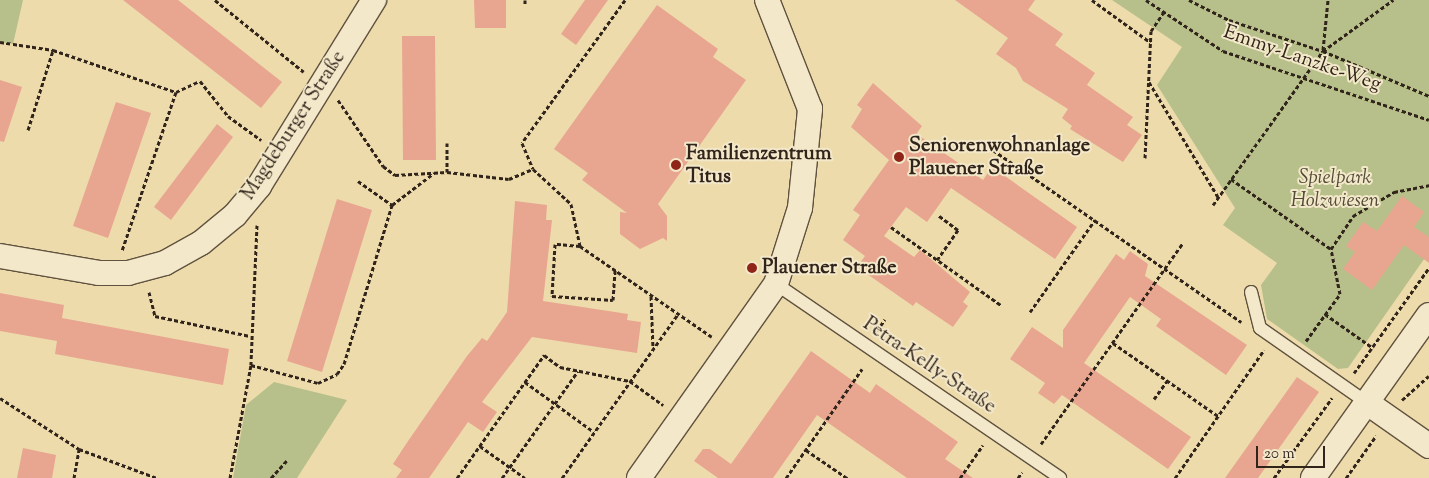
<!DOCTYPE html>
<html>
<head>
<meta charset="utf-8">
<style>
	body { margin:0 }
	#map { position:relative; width:1429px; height:478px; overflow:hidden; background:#eddbac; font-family:"Sorts Mill Goudy",serif }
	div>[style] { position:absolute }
	.green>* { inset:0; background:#b7c08a }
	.building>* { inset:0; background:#e8a690 }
	.path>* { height:3px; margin-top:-1.5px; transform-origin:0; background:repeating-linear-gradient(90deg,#31241b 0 4px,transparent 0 6.5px) }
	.roads { filter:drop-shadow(1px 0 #60523f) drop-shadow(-1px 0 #60523f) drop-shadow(0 1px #60523f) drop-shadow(0 -1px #60523f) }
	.lane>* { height:12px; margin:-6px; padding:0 6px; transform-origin:6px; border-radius:6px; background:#f3e8c9 }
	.street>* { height:24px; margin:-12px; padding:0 12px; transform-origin:12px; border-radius:12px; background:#f3e8c9 }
	.dots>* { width:14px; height:14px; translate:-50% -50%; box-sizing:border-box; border:2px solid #f3e8c9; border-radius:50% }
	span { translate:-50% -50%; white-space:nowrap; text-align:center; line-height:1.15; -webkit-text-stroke:4px #f3e8c9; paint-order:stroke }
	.street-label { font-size:20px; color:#31241b }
	.poi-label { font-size:20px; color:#31241b; font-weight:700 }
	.left { translate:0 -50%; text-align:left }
	.park-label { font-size:20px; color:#524b37; font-style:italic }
	.scale { position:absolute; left:1256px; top:446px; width:69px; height:22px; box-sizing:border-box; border:2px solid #31241b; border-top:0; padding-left:6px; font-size:15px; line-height:18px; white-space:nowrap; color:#31241b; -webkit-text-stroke:4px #f3e8c9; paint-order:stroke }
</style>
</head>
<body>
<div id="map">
	<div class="green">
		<div style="clip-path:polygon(0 0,23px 0,13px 44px,0 42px)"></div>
		<div style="clip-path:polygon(1112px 0,1429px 0,1429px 252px,1348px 368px,1338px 369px,1267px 319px,1261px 285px,1277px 263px,1223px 225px,1235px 208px,1157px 85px,1182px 47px)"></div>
		<div style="clip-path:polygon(274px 382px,347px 400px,297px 478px,233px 478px,246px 405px)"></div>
	</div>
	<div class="building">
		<div style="clip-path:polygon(123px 0,178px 0,282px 82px,261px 108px)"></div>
		<div style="clip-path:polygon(474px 0,506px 0,506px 28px,475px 28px)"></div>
		<div style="clip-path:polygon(585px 0,608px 0,576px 45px,561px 34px)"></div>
		<div style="clip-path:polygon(955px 0,1035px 0,1028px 10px,1063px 34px,1055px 45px,1095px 73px,1087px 85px,1133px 117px,1127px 125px,1142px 135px,1123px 162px,1070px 129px,1072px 126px,1062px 118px,1068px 109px,1023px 81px,1016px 68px,996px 54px,1008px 38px)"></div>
		<div style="clip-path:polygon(657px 5px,718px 49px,713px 57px,746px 80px,658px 204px,667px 216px,667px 241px,663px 238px,640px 249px,620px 234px,620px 212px,627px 213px,582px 180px,588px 173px,554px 149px)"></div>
		<div style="clip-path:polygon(402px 36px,435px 36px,436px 160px,403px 160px)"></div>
		<div style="clip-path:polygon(0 80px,22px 87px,4px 142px,0 141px)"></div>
		<div style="clip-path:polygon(873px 83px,922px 126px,917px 133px,921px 137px,983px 180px,992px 167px,1077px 227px,1055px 259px,951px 188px,927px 222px,906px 207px,884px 236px,914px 257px,920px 250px,970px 292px,963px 302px,968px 306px,953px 327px,916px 302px,913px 306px,857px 267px,865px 256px,843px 240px,860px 215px,853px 210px,889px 160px,851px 127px,862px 109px,857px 105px)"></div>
		<div style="clip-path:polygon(116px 102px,151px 113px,108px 238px,73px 226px)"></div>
		<div style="clip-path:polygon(217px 124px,233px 137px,171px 220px,154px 207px)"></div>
		<div style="clip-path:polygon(1402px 196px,1424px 212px,1414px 227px,1429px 237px,1429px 263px,1404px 245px,1372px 290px,1343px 269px,1355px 252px,1346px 246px,1363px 222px,1377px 231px)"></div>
		<div style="clip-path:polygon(337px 199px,372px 210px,322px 372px,287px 361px)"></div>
		<div style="clip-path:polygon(515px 201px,547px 205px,546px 220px,552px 220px,543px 301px,628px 314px,627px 320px,641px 322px,637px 353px,532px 337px,482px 402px,497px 412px,483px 432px,468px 422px,429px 478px,396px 478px,402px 470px,393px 464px,406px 444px,467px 356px,482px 338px,487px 341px,507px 312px)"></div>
		<div style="clip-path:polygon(1130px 251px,1148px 264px,1145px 276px,1247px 345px,1226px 375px,1156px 326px,1161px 319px,1130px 297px,1084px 363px,1191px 437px,1168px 469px,1062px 395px,1054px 404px,1038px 393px,1045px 383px,1010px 359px,1032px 327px,1063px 348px,1063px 330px,1116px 254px,1124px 260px)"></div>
		<div style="clip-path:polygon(0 293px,64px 305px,62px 318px,229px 349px,223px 385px,55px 354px,57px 341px,0 331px)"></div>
		<div style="clip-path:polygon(811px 351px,870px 393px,876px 384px,958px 442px,945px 459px,973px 478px,907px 478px,817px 415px,773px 478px,718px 478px,694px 461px,703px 449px,710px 449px,731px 464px)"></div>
		<div style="clip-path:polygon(1297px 377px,1319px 392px,1258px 478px,1225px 478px)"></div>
		<div style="clip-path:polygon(23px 448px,56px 455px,52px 478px,17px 478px)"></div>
	</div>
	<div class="path">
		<div style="left:215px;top:0;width:114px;rotate:39deg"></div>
		<div style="left:525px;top:0;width:5px;rotate:90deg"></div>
		<div style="left:625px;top:0;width:176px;rotate:125.8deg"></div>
		<div style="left:522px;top:143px;width:28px;rotate:67deg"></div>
		<div style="left:533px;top:169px;width:52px;rotate:42.6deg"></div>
		<div style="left:571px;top:204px;width:43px;rotate:77.9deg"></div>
		<div style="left:580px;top:246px;width:160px;rotate:34.6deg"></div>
		<div style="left:1092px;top:0;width:72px;rotate:35.9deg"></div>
		<div style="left:1146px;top:0;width:92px;rotate:33.5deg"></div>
		<div style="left:1223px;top:51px;width:217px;rotate:18.5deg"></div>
		<div style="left:1189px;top:0;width:45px;rotate:26.6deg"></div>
		<div style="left:1229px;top:20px;width:99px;rotate:18.3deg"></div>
		<div style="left:1323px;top:51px;width:115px;rotate:23deg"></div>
		<div style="left:0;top:42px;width:54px;rotate:8.6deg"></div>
		<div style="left:1323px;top:50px;width:50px;rotate:-84.3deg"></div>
		<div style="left:1149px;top:82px;width:134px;rotate:59deg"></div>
		<div style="left:176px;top:92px;width:26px;rotate:-25deg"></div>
		<div style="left:200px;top:81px;width:45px;rotate:51.3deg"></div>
		<div style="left:228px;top:116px;width:41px;rotate:36deg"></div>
		<div style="left:338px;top:100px;width:80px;rotate:55.7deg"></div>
		<div style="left:383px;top:166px;width:15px;rotate:37deg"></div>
		<div style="left:395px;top:175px;width:52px;rotate:-3.3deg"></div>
		<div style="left:28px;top:130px;width:84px;rotate:-72.6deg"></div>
		<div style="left:53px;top:50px;width:130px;rotate:18.9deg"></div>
		<div style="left:176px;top:92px;width:168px;rotate:108.8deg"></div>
		<div style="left:447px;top:143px;width:29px;rotate:90deg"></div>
		<div style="left:447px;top:172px;width:62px;rotate:6.4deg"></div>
		<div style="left:509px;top:179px;width:26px;rotate:-23deg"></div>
		<div style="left:993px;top:150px;width:302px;rotate:34.7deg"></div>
		<div style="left:1145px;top:158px;width:127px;rotate:-87.3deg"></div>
		<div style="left:1151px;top:31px;width:22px;rotate:-56deg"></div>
		<div style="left:1231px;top:179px;width:122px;rotate:35deg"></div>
		<div style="left:358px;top:181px;width:42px;rotate:35.2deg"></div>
		<div style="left:1213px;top:205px;width:189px;rotate:-54.5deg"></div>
		<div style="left:1323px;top:51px;width:87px;rotate:-36.1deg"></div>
		<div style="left:257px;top:225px;width:140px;rotate:92.5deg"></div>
		<div style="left:251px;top:365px;width:69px;rotate:15deg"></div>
		<div style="left:318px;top:383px;width:21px;rotate:-25deg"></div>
		<div style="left:337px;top:374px;width:12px;rotate:-55deg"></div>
		<div style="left:344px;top:364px;width:166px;rotate:-73.2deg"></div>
		<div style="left:392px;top:205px;width:53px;rotate:-37.3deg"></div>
		<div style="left:891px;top:227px;width:136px;rotate:35.4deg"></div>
		<div style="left:580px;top:246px;width:25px;rotate:-175deg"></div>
		<div style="left:555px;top:244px;width:52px;rotate:93.3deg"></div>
		<div style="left:552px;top:296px;width:61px;rotate:3.8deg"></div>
		<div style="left:613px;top:300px;width:30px;rotate:-86deg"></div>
		<div style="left:937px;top:260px;width:37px;rotate:-55deg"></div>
		<div style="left:958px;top:230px;width:25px;rotate:-143deg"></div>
		<div style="left:149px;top:292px;width:25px;rotate:76deg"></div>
		<div style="left:155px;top:316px;width:97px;rotate:11.9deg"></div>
		<div style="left:651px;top:296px;width:51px;rotate:87.8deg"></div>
		<div style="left:1030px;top:312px;width:113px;rotate:-54.8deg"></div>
		<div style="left:1325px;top:314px;width:59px;rotate:35.3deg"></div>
		<div style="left:877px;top:331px;width:14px;rotate:-56deg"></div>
		<div style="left:1306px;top:341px;width:58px;rotate:-54.1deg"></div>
		<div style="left:1340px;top:294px;width:46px;rotate:-101.3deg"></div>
		<div style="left:1331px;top:249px;width:40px;rotate:-56deg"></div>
		<div style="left:1353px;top:216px;width:48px;rotate:-30.3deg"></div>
		<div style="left:1394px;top:192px;width:36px;rotate:-11deg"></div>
		<div style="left:1113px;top:343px;width:128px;rotate:34.8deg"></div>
		<div style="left:1354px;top:373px;width:129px;rotate:-54.5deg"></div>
		<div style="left:525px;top:382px;width:85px;rotate:35.9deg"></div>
		<div style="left:0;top:398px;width:94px;rotate:32.8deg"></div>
		<div style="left:79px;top:449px;width:83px;rotate:20.4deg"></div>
		<div style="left:1154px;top:399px;width:22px;rotate:-54deg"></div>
		<div style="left:1402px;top:400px;width:36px;rotate:-42deg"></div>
		<div style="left:1041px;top:444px;width:245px;rotate:-54.8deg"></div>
		<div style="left:480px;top:446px;width:55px;rotate:35.4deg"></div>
		<div style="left:806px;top:450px;width:50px;rotate:34.3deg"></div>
		<div style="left:74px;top:478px;width:29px;rotate:-80deg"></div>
		<div style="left:230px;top:478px;width:115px;rotate:-79.5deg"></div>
		<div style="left:271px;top:478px;width:25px;rotate:-48deg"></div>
		<div style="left:457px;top:478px;width:151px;rotate:-54.7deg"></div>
		<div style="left:544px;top:355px;width:20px;rotate:37deg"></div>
		<div style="left:560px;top:367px;width:71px;rotate:11.3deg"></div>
		<div style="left:630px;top:381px;width:41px;rotate:36deg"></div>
		<div style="left:502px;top:478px;width:131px;rotate:-54.6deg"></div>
		<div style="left:562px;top:478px;width:201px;rotate:-54.7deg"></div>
		<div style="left:786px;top:478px;width:133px;rotate:-55.1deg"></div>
		<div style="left:960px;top:478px;width:40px;rotate:-55.1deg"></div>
		<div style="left:1018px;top:478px;width:7px;rotate:-56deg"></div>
		<div style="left:1175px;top:478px;width:156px;rotate:-55.2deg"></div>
		<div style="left:1274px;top:478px;width:99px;rotate:-54.1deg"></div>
		<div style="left:1346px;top:478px;width:52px;rotate:-54.5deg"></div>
	</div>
	<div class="roads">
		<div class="lane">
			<div style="left:776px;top:284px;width:344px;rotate:34.3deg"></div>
			<div style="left:1251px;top:292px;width:37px;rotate:76deg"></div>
			<div style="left:1260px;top:328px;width:129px;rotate:34.9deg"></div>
		</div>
		<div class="street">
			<div style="left:0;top:256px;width:100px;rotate:9.7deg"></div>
			<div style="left:99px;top:273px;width:29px"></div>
			<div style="left:128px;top:273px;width:38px;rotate:-15deg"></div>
			<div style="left:165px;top:263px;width:41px;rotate:-29.1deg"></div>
			<div style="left:201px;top:243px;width:44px;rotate:-39.5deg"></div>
			<div style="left:235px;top:215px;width:38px;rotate:-50deg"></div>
			<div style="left:259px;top:186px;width:219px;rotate:-58.3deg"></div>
			<div style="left:1366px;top:402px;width:77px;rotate:34.9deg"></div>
			<div style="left:639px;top:478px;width:237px;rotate:-54.8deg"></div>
			<div style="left:776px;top:284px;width:80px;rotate:-72.5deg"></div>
			<div style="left:800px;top:208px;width:100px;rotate:-84.2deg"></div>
			<div style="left:810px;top:109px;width:117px;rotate:-111.5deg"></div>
			<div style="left:1313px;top:478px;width:200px;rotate:-54.6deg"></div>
		</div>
	</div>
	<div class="dots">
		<div style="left:899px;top:157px;background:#8f2418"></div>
		<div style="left:676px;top:165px;background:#8f2418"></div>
		<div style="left:752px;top:268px;background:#8f2418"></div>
	</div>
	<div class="street-label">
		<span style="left:1302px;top:59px;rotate:19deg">Emmy-Lanzke-Weg</span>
		<span style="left:294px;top:126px;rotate:-57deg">Magdeburger Straße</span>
		<span style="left:929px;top:366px;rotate:34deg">Petra-Kelly-Straße</span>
	</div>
	<div class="poi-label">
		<span class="left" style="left:909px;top:158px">Seniorenwohnanlage<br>Plauener Straße</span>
		<span class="left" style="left:686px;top:166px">Familienzentrum<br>Titus</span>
		<span class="left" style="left:762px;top:268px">Plauener Straße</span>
	</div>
	<div class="park-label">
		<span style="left:1335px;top:190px">Spielpark<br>Holzwiesen</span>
	</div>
	<div class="scale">20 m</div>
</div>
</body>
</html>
